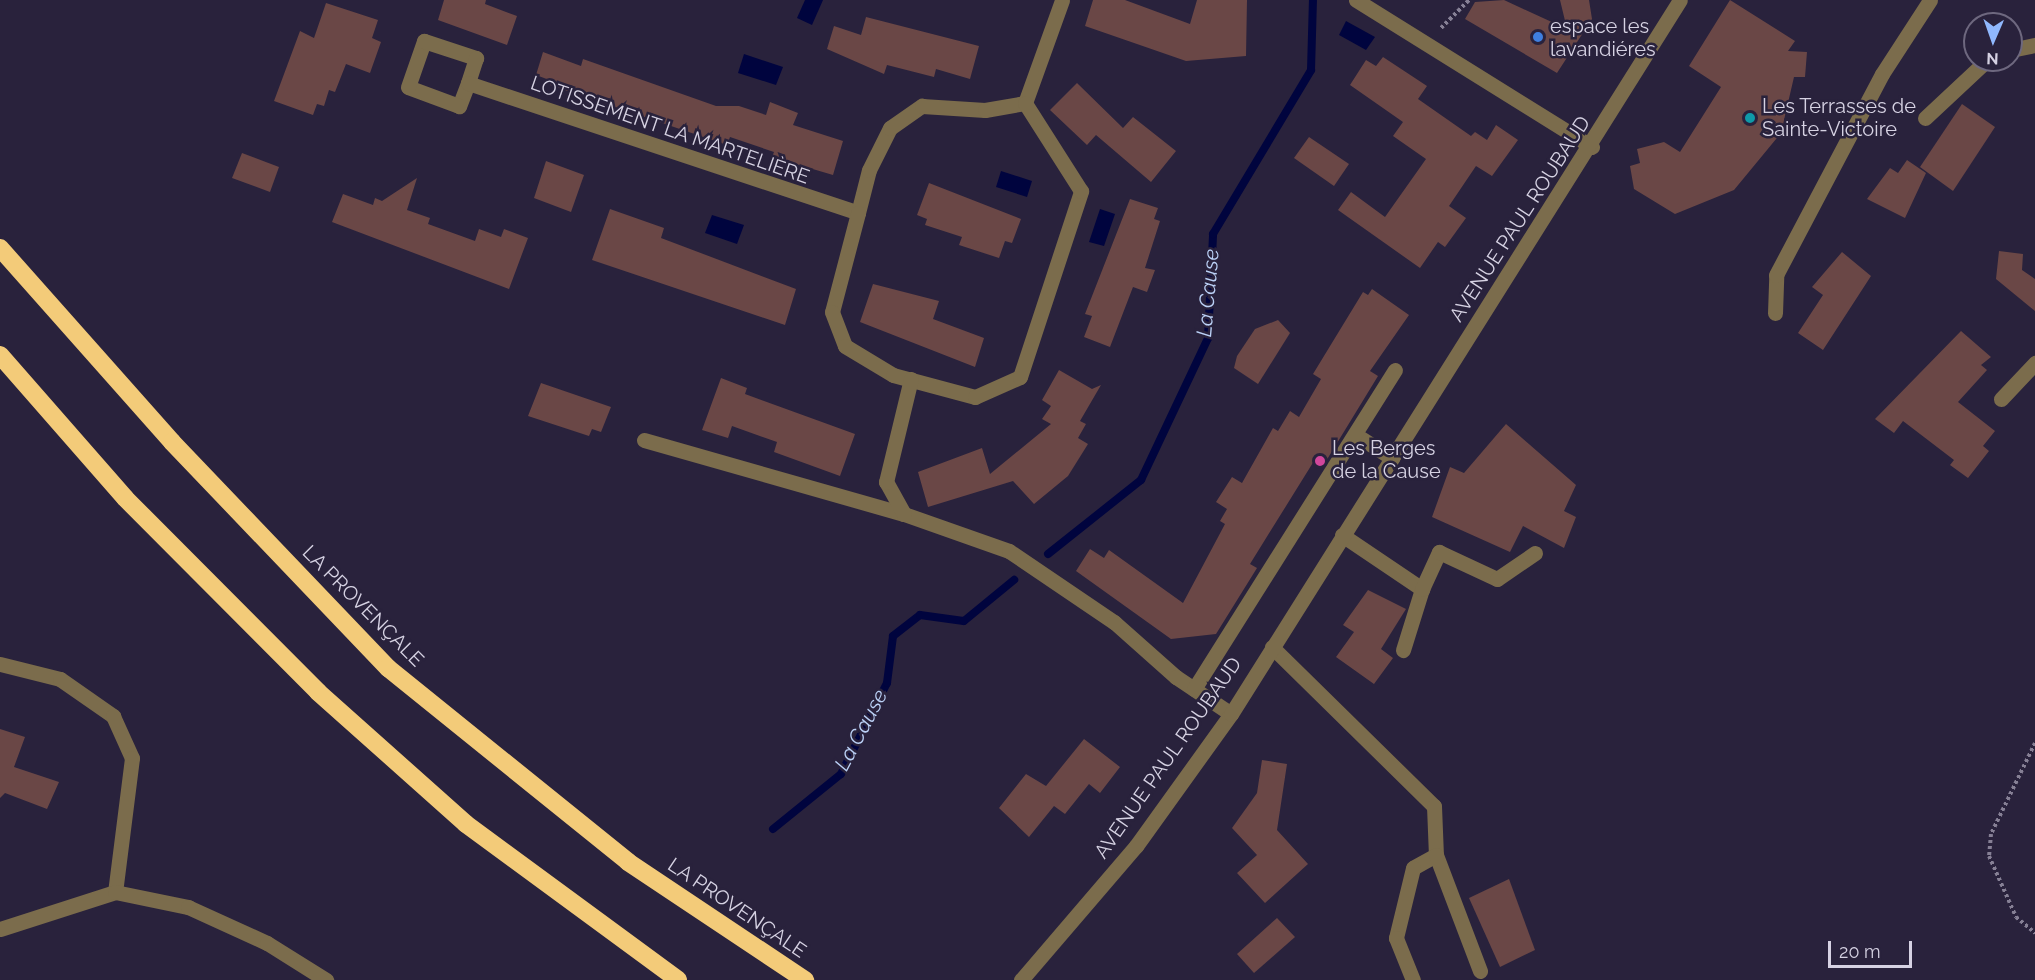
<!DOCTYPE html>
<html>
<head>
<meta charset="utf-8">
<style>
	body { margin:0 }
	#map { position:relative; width:2035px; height:980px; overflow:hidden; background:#29223c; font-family:Raleway,sans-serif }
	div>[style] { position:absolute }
	.water>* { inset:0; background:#00043e }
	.stream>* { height:8px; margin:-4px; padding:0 4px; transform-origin:4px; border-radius:4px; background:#00043e }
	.building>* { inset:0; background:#6a4746 }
	.path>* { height:4px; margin-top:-2px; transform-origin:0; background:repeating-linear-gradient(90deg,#868095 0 3px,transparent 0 6px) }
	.minor>* { height:15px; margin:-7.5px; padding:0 7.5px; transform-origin:7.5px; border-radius:7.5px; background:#7b6c4c }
	.highway>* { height:18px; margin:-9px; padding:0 9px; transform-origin:9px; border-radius:9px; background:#f3cb79 }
	.dots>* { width:16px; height:16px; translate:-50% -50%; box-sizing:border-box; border:3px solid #29223c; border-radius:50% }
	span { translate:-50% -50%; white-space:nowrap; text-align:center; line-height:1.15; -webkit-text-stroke:5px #29223c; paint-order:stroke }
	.poi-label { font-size:20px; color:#d6d2e3 }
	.left { translate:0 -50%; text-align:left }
	.street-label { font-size:20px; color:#d6d2e3 }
	.water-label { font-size:21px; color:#bbd1f6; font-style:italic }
	.north { position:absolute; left:1963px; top:12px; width:60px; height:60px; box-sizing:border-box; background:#29223c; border:2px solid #6e687f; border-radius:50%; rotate:182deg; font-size:16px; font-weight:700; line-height:24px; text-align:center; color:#d6d2e3 }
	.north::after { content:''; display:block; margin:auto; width:21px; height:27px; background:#90b8fd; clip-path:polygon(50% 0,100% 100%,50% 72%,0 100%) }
	.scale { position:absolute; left:1828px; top:941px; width:84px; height:27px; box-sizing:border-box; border:3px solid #d6d2e3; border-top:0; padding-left:8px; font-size:18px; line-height:21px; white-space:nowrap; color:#d6d2e3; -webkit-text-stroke:4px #29223c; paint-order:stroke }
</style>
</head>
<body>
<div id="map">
	<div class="water">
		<div style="clip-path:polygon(805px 0,823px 0,812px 25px,797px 18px)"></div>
		<div style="clip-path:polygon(1346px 21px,1375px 37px,1366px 50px,1339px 35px)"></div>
		<div style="clip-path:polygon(744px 54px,783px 67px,776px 85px,738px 73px)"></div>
		<div style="clip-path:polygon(1001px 171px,1032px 181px,1027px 197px,996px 187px)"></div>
		<div style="clip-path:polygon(1100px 209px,1115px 214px,1104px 246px,1089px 242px)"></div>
		<div style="clip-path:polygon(712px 215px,744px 225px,737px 244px,705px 233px)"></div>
	</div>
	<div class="stream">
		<div style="left:1048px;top:554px;width:119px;rotate:-38.5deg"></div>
		<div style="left:1141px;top:480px;width:157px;rotate:-64.7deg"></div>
		<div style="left:1208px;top:338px;width:104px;rotate:-87.2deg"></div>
		<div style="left:1213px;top:234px;width:191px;rotate:-59.1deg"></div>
		<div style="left:1311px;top:70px;width:70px;rotate:-88.4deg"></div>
		<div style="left:773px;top:829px;width:87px;rotate:-39deg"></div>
		<div style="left:841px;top:774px;width:102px;rotate:-63.2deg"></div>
		<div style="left:887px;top:683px;width:47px;rotate:-82.7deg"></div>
		<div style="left:893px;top:636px;width:34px;rotate:-38deg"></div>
		<div style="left:920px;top:615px;width:44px;rotate:7.8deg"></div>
		<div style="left:964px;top:621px;width:65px;rotate:-39.4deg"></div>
	</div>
	<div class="building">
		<div style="clip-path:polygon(444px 0,486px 0,485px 4px,517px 16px,507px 45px,438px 20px)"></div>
		<div style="clip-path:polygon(1093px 0,1125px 0,1190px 24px,1197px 0,1247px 0,1246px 56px,1186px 61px,1085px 26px)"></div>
		<div style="clip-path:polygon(1504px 0,1567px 29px,1560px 0,1589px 0,1592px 19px,1557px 73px,1465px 19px,1475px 2px)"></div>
		<div style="clip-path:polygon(1730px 0,1795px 41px,1788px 51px,1807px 52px,1805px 77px,1794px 77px,1781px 133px,1734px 190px,1675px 214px,1634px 189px,1630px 166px,1640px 163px,1637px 149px,1664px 142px,1680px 152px,1721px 87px,1689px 66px)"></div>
		<div style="clip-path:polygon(326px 3px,378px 20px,372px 38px,381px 42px,370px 73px,346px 64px,335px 92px,329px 90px,324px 106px,317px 104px,313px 115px,274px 101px,300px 31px,314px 38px)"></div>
		<div style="clip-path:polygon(866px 17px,979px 46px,970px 79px,936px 69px,934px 77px,887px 65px,884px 74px,827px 49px,834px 26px,861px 35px)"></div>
		<div style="clip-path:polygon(543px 52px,581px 66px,583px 59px,716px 106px,739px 106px,766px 115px,770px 102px,798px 113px,793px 125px,843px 141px,833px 175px,772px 157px,774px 152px,730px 137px,727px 145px,550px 85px,552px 81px,536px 75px)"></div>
		<div style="clip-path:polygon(1383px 57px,1427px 86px,1418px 99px,1471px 136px,1475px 132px,1487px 140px,1496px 125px,1518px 140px,1492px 176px,1476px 166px,1449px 206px,1466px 218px,1445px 247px,1438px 242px,1420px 268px,1338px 210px,1351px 192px,1385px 217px,1426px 159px,1393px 136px,1403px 122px,1350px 85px,1366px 60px,1376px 66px)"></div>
		<div style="clip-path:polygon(1077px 83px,1123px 128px,1133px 117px,1176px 151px,1151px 182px,1096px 135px,1087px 145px,1050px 110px)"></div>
		<div style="clip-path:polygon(1962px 104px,1995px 127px,1953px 191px,1920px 167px)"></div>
		<div style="clip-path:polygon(1309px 137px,1349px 164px,1334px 186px,1294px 158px)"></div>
		<div style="clip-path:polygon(242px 153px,279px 167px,270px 192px,232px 178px)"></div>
		<div style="clip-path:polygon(1907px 160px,1926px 173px,1905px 218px,1867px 199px,1890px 168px,1898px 173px)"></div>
		<div style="clip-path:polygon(546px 161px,584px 175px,571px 212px,534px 198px)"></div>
		<div style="clip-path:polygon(417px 178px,407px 210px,430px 218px,428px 224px,475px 241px,479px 229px,501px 237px,504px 229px,528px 238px,509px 289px,332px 222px,343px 194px,373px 205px,375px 198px,382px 201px)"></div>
		<div style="clip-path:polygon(929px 183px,1021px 219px,1012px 243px,1005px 241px,999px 258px,959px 245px,962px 237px,925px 225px,927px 219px,917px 215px)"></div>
		<div style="clip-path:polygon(1130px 199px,1158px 208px,1154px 219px,1160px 221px,1145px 268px,1155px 270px,1147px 292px,1133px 287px,1110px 347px,1084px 337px,1092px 316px,1085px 314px)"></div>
		<div style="clip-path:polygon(610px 209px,664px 228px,661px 238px,796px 289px,785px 325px,592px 260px)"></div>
		<div style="clip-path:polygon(1999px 251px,2023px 254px,2022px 270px,2035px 279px,2035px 311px,1996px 279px)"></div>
		<div style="clip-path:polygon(1842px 252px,1871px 276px,1823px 350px,1798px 333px,1823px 295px,1812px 287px)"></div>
		<div style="clip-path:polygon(873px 284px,939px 301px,933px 319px,984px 338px,975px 367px,860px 322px)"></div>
		<div style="clip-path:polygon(1372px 289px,1409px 315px,1370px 371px,1378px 376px,1323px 466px,1314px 461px,1250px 564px,1257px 568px,1216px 634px,1171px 639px,1076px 571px,1090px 549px,1104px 558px,1109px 550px,1183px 603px,1225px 524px,1220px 521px,1227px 509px,1216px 502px,1232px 477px,1242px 483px,1273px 428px,1278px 431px,1290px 411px,1299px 417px,1321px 379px,1313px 374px,1363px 292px,1368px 295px)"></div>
		<div style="clip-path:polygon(1278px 320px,1290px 333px,1258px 384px,1234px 368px,1237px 356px,1255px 329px)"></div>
		<div style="clip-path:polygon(1961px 331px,1991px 357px,1981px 365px,1987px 370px,1958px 402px,1995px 431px,1983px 446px,1989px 451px,1968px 478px,1950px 465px,1954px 460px,1903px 421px,1894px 433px,1875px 419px)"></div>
		<div style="clip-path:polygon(1059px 370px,1092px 389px,1101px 385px,1080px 421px,1086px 424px,1078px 438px,1088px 444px,1068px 476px,1034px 504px,1013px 481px,928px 507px,918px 472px,982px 448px,990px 474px,1051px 424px,1042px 419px,1051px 406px,1042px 400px)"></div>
		<div style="clip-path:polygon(721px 378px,747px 388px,745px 394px,855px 434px,840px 476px,774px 452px,777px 442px,732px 426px,728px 438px,702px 430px)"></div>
		<div style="clip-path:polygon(541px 383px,611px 407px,601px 432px,592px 429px,589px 436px,528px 416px)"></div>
		<div style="clip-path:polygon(1506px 424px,1576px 485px,1564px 511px,1576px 517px,1564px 548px,1523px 526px,1510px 552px,1432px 517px,1450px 467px,1464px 473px)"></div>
		<div style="clip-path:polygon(1368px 590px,1406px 609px,1381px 649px,1393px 658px,1374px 684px,1336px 657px,1354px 632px,1343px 625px)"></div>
		<div style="clip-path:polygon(0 729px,25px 737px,14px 767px,59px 782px,47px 809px,5px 793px,0 798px)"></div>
		<div style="clip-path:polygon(1084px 739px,1120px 767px,1100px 793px,1089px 784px,1065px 814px,1054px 806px,1029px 837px,999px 808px,1026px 774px,1046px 786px)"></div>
		<div style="clip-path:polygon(1262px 760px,1287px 764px,1277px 830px,1308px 864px,1265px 903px,1237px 873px,1257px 855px,1232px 828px,1257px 793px)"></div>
		<div style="clip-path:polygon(1509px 879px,1535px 950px,1500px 967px,1469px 898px)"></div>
		<div style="clip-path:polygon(1277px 918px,1295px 937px,1254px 973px,1237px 954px)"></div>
	</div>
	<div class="path">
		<div style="left:1441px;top:28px;width:40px;rotate:-45deg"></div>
		<div style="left:2035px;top:743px;width:101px;rotate:115.8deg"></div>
		<div style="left:1991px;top:834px;width:22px;rotate:95deg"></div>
		<div style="left:1989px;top:856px;width:67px;rotate:66.1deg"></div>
		<div style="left:2016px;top:917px;width:25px;rotate:40deg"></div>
	</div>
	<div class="minor">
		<div style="left:1356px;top:0;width:278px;rotate:31.9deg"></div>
		<div style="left:2011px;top:50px;width:25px;rotate:-12deg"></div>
		<div style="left:468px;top:83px;width:25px;rotate:111deg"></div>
		<div style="left:459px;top:106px;width:54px;rotate:-159.6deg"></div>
		<div style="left:408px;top:87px;width:49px;rotate:-70.8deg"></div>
		<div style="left:424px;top:41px;width:55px;rotate:18.1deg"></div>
		<div style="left:476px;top:58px;width:26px;rotate:108deg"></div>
		<div style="left:468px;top:83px;width:411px;rotate:18.4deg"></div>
		<div style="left:858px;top:213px;width:44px;rotate:-75.7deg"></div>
		<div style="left:869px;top:170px;width:47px;rotate:-63.4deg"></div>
		<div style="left:890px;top:128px;width:39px;rotate:-35deg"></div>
		<div style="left:922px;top:106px;width:63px;rotate:3.6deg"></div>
		<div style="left:985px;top:110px;width:41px;rotate:-9.9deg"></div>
		<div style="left:1025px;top:103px;width:109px;rotate:-70.2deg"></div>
		<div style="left:1925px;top:118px;width:85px;rotate:-43.1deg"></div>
		<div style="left:858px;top:213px;width:102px;rotate:104.7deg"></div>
		<div style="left:832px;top:312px;width:36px;rotate:69deg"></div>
		<div style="left:845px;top:346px;width:56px;rotate:31.1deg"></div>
		<div style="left:893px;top:375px;width:85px;rotate:15deg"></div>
		<div style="left:975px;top:397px;width:49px;rotate:-24deg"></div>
		<div style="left:1020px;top:377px;width:196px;rotate:-71.8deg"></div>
		<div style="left:1081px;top:191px;width:104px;rotate:-122.5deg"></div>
		<div style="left:1775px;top:313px;width:38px;rotate:-88deg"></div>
		<div style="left:1776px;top:275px;width:227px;rotate:-62.2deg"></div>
		<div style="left:1882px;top:74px;width:88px;rotate:-57deg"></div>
		<div style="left:2001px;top:399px;width:50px;rotate:-46.6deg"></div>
		<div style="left:1356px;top:435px;width:43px;rotate:32.6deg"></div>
		<div style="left:644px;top:440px;width:270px;rotate:15.9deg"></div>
		<div style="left:904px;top:514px;width:111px;rotate:19.4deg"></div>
		<div style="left:1009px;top:551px;width:127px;rotate:34.1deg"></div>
		<div style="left:1114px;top:622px;width:83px;rotate:41.6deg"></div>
		<div style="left:1176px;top:677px;width:66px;rotate:33.9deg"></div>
		<div style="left:904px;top:514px;width:37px;rotate:-119deg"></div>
		<div style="left:886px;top:482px;width:106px;rotate:-76.4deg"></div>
		<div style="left:1342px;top:535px;width:97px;rotate:34deg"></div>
		<div style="left:1422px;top:589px;width:64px;rotate:107.3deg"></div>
		<div style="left:1422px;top:589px;width:41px;rotate:-65.3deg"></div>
		<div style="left:1439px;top:552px;width:64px;rotate:25deg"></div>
		<div style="left:1497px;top:579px;width:46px;rotate:-34.4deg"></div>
		<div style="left:1272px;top:647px;width:227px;rotate:44.5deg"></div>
		<div style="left:1434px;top:806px;width:49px;rotate:87.7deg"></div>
		<div style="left:1436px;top:855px;width:26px;rotate:151deg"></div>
		<div style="left:1413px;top:868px;width:72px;rotate:103.7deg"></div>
		<div style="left:1396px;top:938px;width:45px;rotate:68deg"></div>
		<div style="left:0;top:664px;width:62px;rotate:14deg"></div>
		<div style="left:60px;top:679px;width:65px;rotate:34.9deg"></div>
		<div style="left:113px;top:716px;width:46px;rotate:65.7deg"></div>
		<div style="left:132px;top:758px;width:135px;rotate:97.2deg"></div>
		<div style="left:1194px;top:689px;width:377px;rotate:-57.8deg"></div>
		<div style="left:1436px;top:855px;width:124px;rotate:69.2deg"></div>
		<div style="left:0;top:929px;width:121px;rotate:-17.8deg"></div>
		<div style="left:115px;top:892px;width:75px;rotate:11.6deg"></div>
		<div style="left:188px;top:907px;width:87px;rotate:24.5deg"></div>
		<div style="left:267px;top:943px;width:70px;rotate:32.1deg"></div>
		<div style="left:1021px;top:980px;width:177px;rotate:-49.4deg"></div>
		<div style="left:1136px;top:846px;width:163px;rotate:-54.3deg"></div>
		<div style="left:1231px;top:714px;width:843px;rotate:-57.84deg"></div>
	</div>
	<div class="highway">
		<div style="left:0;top:248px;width:259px;rotate:48.4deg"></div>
		<div style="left:172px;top:442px;width:313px;rotate:46.3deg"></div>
		<div style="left:388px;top:668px;width:309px;rotate:38.9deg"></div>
		<div style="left:628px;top:862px;width:213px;rotate:33.7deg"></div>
		<div style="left:0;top:355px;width:190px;rotate:48.8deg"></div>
		<div style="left:125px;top:498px;width:274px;rotate:45.1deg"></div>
		<div style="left:318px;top:692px;width:198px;rotate:41.7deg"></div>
		<div style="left:466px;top:824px;width:263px;rotate:36.3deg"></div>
	</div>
	<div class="dots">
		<div style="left:1538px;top:37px;background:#3f7fe0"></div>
		<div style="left:1750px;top:118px;background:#0f9aa8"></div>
		<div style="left:1320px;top:461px;background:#d1479c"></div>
	</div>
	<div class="poi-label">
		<span class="left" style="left:1550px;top:38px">espace les<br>lavandiéres</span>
		<span class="left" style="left:1762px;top:118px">Les Terrasses de<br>Sainte-Victoire</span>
		<span class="left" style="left:1332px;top:460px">Les Berges<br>de la Cause</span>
	</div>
	<div class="street-label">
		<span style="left:670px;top:130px;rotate:19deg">LOTISSEMENT LA MARTELIÈRE</span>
		<span style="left:1520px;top:219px;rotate:-57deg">AVENUE PAUL ROUBAUD</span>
		<span style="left:363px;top:606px;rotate:45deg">LA PROVENÇALE</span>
		<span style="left:1168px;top:758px;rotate:-55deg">AVENUE PAUL ROUBAUD</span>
		<span style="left:737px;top:908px;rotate:34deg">LA PROVENÇALE</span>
	</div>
	<div class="water-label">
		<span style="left:1208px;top:293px;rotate:-85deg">La Cause</span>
		<span style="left:861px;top:730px;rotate:-62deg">La Cause</span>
	</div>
	<div class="north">N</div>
	<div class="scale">20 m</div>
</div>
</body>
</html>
